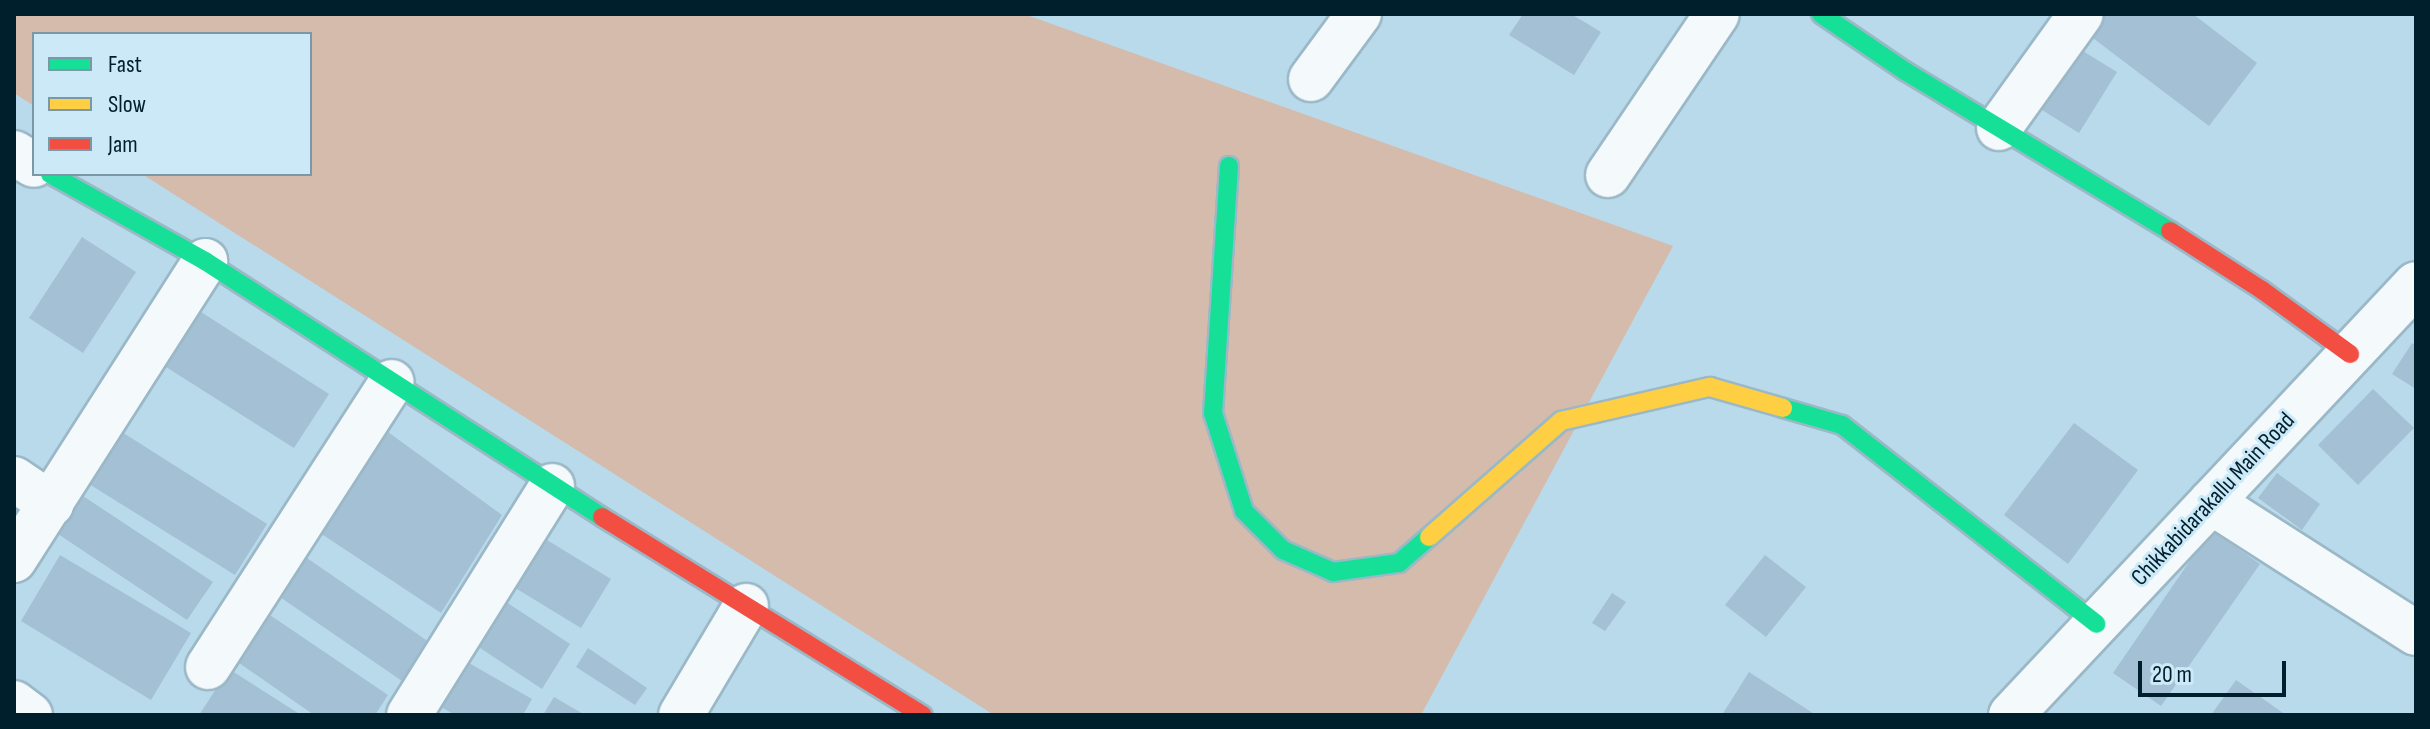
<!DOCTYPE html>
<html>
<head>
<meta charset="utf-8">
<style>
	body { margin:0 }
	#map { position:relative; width:2430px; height:729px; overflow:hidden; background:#b9daeb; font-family:"Sofia Sans Condensed",sans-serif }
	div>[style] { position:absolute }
	.green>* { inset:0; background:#d4bbab }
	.building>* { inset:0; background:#a4c0d5 }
	.roads { filter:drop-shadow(2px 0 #9bb8c7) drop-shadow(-2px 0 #9bb8c7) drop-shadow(0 2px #9bb8c7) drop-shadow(0 -2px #9bb8c7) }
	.street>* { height:44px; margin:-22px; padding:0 22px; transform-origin:22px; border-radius:22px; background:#f4f9fc }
	.fast>* { height:18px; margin:-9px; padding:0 9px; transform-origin:9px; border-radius:9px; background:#16e098 }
	.slow>* { height:18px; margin:-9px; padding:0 9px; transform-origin:9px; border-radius:9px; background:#ffcf43 }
	.jam>* { height:18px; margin:-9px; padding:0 9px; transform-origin:9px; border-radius:9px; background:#f24e42 }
	span { translate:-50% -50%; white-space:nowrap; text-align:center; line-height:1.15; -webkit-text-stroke:6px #cce9f8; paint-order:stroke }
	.street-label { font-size:24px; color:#001f2d }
	.frame { position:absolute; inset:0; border:16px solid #001f2d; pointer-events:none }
	.legend { position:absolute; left:32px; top:32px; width:280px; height:144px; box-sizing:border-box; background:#cce9f8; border:2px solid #7a98a7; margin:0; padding:10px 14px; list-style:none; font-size:24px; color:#001f2d }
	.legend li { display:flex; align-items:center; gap:16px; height:40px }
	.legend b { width:40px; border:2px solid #7a98a7 }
	.scale { position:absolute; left:2138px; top:661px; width:148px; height:36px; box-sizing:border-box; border:4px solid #001f2d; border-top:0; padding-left:10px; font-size:24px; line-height:28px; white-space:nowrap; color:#001f2d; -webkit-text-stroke:6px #cce9f8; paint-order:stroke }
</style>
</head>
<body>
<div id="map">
	<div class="green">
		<div style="clip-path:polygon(14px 14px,1024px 14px,1673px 246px,1421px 715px,994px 715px,142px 174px,310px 174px,310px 34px,34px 34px,34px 106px,14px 93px)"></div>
	</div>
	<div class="building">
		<div style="clip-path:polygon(1523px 14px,1571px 14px,1601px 32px,1574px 75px,1509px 35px)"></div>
		<div style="clip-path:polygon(2093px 14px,2193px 14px,2257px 63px,2209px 126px,2081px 29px)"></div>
		<div style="clip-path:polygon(2073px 45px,2117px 72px,2079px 133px,2034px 105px)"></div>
		<div style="clip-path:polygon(82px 237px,136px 272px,83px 353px,29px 318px)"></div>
		<div style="clip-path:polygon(201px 312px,329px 394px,294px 448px,166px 367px)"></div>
		<div style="clip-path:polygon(2412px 343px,2416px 345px,2416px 389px,2392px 374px)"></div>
		<div style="clip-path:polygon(2373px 389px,2414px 428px,2358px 485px,2318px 445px)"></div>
		<div style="clip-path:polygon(2074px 423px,2138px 470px,2068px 564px,2004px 515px)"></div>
		<div style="clip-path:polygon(377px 424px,502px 515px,441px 613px,311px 527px)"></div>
		<div style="clip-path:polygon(114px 427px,267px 524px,235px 575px,81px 479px)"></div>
		<div style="clip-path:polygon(2277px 473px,2320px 504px,2302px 530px,2258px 498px)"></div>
		<div style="clip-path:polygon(83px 496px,213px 582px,187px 620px,58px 534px)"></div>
		<div style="clip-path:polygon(2211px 530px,2260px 564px,2161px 706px,2113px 673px)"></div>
		<div style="clip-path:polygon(542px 537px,611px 579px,581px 628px,512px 586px)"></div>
		<div style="clip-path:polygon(60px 555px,191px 633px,151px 700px,21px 621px)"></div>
		<div style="clip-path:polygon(1765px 555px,1806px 587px,1766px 637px,1725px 605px)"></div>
		<div style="clip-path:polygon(304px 556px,429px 642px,402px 681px,277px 595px)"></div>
		<div style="clip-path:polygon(1612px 593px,1626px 602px,1605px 631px,1592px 623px)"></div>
		<div style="clip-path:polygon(497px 596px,570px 644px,542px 689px,468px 640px)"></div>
		<div style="clip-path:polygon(261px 609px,388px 695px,375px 715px,314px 715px,229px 656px)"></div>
		<div style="clip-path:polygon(588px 648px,647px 688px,635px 705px,576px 667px)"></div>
		<div style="clip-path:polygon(462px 659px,532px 699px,523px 715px,455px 715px,436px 704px)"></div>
		<div style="clip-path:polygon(229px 669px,301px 715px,199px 715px)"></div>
		<div style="clip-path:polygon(1749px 672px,1816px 715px,1722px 715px)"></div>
		<div style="clip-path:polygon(2236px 680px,2286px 715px,2211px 715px)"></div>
		<div style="clip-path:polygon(554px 697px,585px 715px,543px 715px)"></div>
	</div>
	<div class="roads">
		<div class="street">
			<div style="left:1311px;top:79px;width:81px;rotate:-53.6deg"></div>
			<div style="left:1999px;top:128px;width:140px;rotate:-54.3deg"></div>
			<div style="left:14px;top:153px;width:23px;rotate:31deg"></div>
			<div style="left:1608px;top:175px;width:194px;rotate:-55.9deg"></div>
			<div style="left:14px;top:479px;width:45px;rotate:34deg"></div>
			<div style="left:2211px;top:502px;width:243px;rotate:32.6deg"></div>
			<div style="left:14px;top:560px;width:355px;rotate:-57.4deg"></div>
			<div style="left:208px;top:667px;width:339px;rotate:-57.2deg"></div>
			<div style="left:14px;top:703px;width:20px;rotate:37deg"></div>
			<div style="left:409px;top:715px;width:270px;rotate:-58deg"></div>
			<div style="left:681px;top:715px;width:127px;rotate:-59.2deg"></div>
			<div style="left:2011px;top:715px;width:591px;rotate:-46.78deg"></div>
		</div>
		<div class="fast">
			<div style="left:1821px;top:14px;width:102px;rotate:34.2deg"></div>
			<div style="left:1905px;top:71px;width:310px;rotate:31.1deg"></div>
			<div style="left:1229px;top:166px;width:248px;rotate:93.7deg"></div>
			<div style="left:1213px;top:413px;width:103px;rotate:72.4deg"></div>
			<div style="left:1244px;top:511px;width:55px;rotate:45deg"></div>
			<div style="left:1283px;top:550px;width:55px;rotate:23.7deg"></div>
			<div style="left:1333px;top:572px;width:67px;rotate:-7.8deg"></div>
			<div style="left:1399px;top:563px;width:40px;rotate:-41deg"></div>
			<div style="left:50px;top:174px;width:178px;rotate:29.3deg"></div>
			<div style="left:205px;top:261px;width:472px;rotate:32.8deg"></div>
			<div style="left:1783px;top:408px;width:61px;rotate:16.1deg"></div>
			<div style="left:1842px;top:425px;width:323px;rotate:38deg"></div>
		</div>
		<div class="slow">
			<div style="left:1429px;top:537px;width:176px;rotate:-41.3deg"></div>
			<div style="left:1561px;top:421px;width:153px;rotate:-12.9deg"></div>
			<div style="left:1710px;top:387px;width:76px;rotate:16deg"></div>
		</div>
		<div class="jam">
			<div style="left:2170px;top:231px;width:109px;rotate:32.7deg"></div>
			<div style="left:2262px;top:290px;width:109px;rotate:36deg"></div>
			<div style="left:602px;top:517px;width:377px;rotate:31.7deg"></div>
		</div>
	</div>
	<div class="street-label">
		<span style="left:2213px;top:499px;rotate:-47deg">Chikkabidarakallu Main Road</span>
	</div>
	<div class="frame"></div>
	<ul class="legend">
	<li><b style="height:10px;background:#16e098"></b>Fast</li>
	<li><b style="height:10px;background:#ffcf43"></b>Slow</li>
	<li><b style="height:10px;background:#f24e42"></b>Jam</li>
	</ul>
	<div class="scale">20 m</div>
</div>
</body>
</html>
